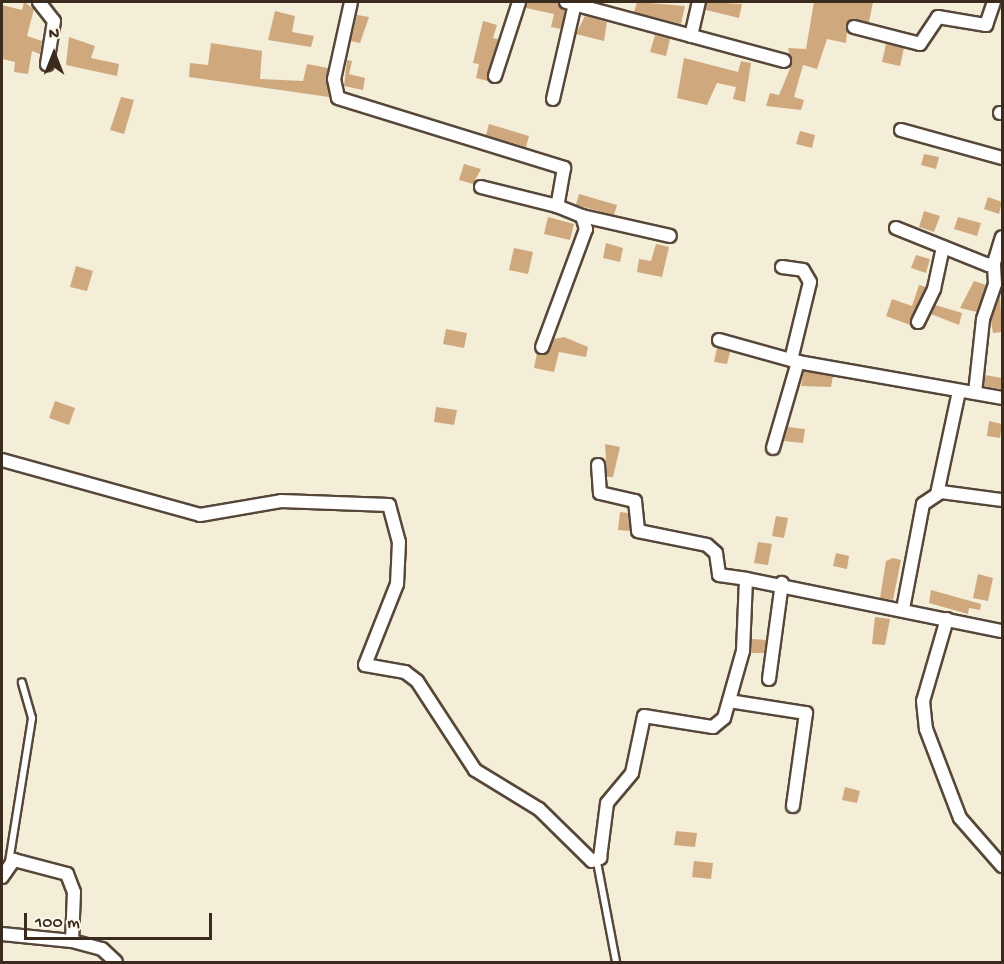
<!DOCTYPE html>
<html>
<head>
<meta charset="utf-8">
<style>
	body { margin:0 }
	#map { position:relative; width:1004px; height:964px; overflow:hidden; background:#f4edd7; font-family:"Gochi Hand",sans-serif }
	div>[style] { position:absolute }
	.building>* { inset:0; background:#d0a87e }
	.roads { filter:drop-shadow(2px 0 #57473a) drop-shadow(-2px 0 #57473a) drop-shadow(0 2px #57473a) drop-shadow(0 -2px #57473a) }
	.service>* { height:6px; margin:-3px; padding:0 3px; transform-origin:3px; border-radius:3px; background:#fff }
	.minor>* { height:12px; margin:-6px; padding:0 6px; transform-origin:6px; border-radius:6px; background:#fff }
	span { translate:-50% -50%; white-space:nowrap; text-align:center; line-height:1.15; -webkit-text-stroke:5px #fbf7ec; paint-order:stroke }
	.frame { position:absolute; inset:0; border:3px solid #3b2a1e; pointer-events:none }
	.north { position:absolute; left:24px; top:24px; width:60px; height:60px; -webkit-text-stroke:4px #fbf7ec; paint-order:stroke; rotate:0deg; font-size:16px; font-weight:700; line-height:24px; text-align:center; color:#3b2a1e }
	.north::after { content:''; display:block; margin:auto; width:21px; height:27px; background:#3b2a1e; clip-path:polygon(50% 0,100% 100%,50% 72%,0 100%) }
	.scale { position:absolute; left:24px; top:913px; width:188px; height:27px; box-sizing:border-box; border:3px solid #3b2a1e; border-top:0; padding-left:8px; font-size:18px; line-height:21px; white-space:nowrap; color:#3b2a1e; -webkit-text-stroke:4px #fbf7ec; paint-order:stroke }
</style>
</head>
<body>
<div id="map">
	<div class="building">
		<div style="clip-path:polygon(24px 2px,34px 9px,27px 36px,42px 41px,40px 54px,32px 51px,28px 74px,14px 72px,15px 62px,3px 59px,2px 46px,2px 5px,22px 10px)"></div>
		<div style="clip-path:polygon(527px 2px,558px 2px,565px 10px,561px 29px,551px 27px,554px 14px,526px 8px)"></div>
		<div style="clip-path:polygon(637px 2px,685px 6px,681px 24px,634px 12px)"></div>
		<div style="clip-path:polygon(707px 2px,742px 4px,739px 18px,706px 10px)"></div>
		<div style="clip-path:polygon(814px 2px,873px 2px,869px 22px,848px 22px,846px 43px,827px 39px,817px 69px,803px 65px,794px 97px,804px 100px,801px 110px,766px 106px,770px 93px,779px 95px,792px 64px,788px 48px,806px 49px)"></div>
		<div style="clip-path:polygon(275px 11px,295px 16px,292px 32px,314px 36px,311px 47px,268px 40px)"></div>
		<div style="clip-path:polygon(357px 15px,369px 17px,360px 43px,351px 41px)"></div>
		<div style="clip-path:polygon(585px 16px,607px 22px,604px 41px,576px 34px)"></div>
		<div style="clip-path:polygon(483px 21px,497px 25px,493px 38px,498px 39px,488px 81px,476px 78px,479px 64px,473px 63px)"></div>
		<div style="clip-path:polygon(655px 35px,670px 39px,666px 56px,650px 52px)"></div>
		<div style="clip-path:polygon(69px 37px,95px 46px,91px 58px,119px 64px,117px 76px,66px 65px)"></div>
		<div style="clip-path:polygon(211px 43px,262px 51px,260px 79px,303px 81px,307px 64px,328px 68px,329px 97px,189px 77px,190px 63px,208px 65px)"></div>
		<div style="clip-path:polygon(886px 44px,904px 48px,900px 66px,882px 62px)"></div>
		<div style="clip-path:polygon(684px 58px,738px 72px,741px 61px,751px 63px,745px 102px,733px 99px,736px 87px,717px 83px,707px 105px,677px 98px)"></div>
		<div style="clip-path:polygon(347px 60px,352px 61px,349px 74px,365px 78px,363px 90px,344px 86px)"></div>
		<div style="clip-path:polygon(121px 97px,134px 100px,124px 134px,110px 130px)"></div>
		<div style="clip-path:polygon(489px 124px,529px 136px,526px 147px,486px 135px)"></div>
		<div style="clip-path:polygon(800px 131px,815px 135px,812px 148px,796px 144px)"></div>
		<div style="clip-path:polygon(924px 154px,939px 157px,936px 169px,921px 165px)"></div>
		<div style="clip-path:polygon(464px 164px,481px 169px,473px 184px,459px 180px)"></div>
		<div style="clip-path:polygon(579px 194px,617px 205px,614px 215px,576px 205px)"></div>
		<div style="clip-path:polygon(988px 197px,1002px 202px,999px 214px,984px 209px)"></div>
		<div style="clip-path:polygon(924px 211px,940px 216px,934px 232px,919px 227px)"></div>
		<div style="clip-path:polygon(548px 217px,574px 224px,570px 240px,544px 234px)"></div>
		<div style="clip-path:polygon(958px 217px,981px 223px,977px 236px,954px 229px)"></div>
		<div style="clip-path:polygon(606px 243px,623px 248px,620px 262px,603px 258px)"></div>
		<div style="clip-path:polygon(656px 244px,669px 247px,662px 277px,637px 272px,639px 259px,651px 261px)"></div>
		<div style="clip-path:polygon(514px 248px,533px 252px,528px 274px,509px 270px)"></div>
		<div style="clip-path:polygon(916px 255px,930px 259px,926px 273px,911px 268px)"></div>
		<div style="clip-path:polygon(76px 266px,93px 271px,87px 291px,70px 287px)"></div>
		<div style="clip-path:polygon(974px 281px,986px 285px,977px 312px,960px 308px)"></div>
		<div style="clip-path:polygon(919px 285px,926px 287px,910px 325px,886px 316px,892px 299px,912px 306px)"></div>
		<div style="clip-path:polygon(1000px 295px,1002px 332px,993px 333px,991px 321px)"></div>
		<div style="clip-path:polygon(935px 305px,962px 313px,959px 325px,931px 314px)"></div>
		<div style="clip-path:polygon(446px 329px,467px 333px,464px 348px,443px 344px)"></div>
		<div style="clip-path:polygon(564px 337px,588px 347px,586px 357px,559px 352px,554px 372px,534px 368px,537px 353px,547px 354px,554px 339px)"></div>
		<div style="clip-path:polygon(717px 348px,730px 352px,727px 364px,714px 362px)"></div>
		<div style="clip-path:polygon(804px 371px,833px 376px,831px 387px,801px 386px)"></div>
		<div style="clip-path:polygon(985px 375px,1002px 378px,1002px 389px,984px 386px)"></div>
		<div style="clip-path:polygon(55px 401px,75px 408px,69px 425px,49px 418px)"></div>
		<div style="clip-path:polygon(436px 407px,457px 410px,454px 425px,434px 422px)"></div>
		<div style="clip-path:polygon(989px 421px,1002px 424px,1000px 438px,987px 436px)"></div>
		<div style="clip-path:polygon(788px 427px,805px 429px,803px 443px,784px 441px)"></div>
		<div style="clip-path:polygon(605px 444px,620px 447px,613px 477px,607px 477px)"></div>
		<div style="clip-path:polygon(620px 512px,628px 513px,630px 531px,618px 530px)"></div>
		<div style="clip-path:polygon(776px 516px,788px 518px,784px 538px,772px 536px)"></div>
		<div style="clip-path:polygon(758px 542px,772px 544px,768px 565px,754px 563px)"></div>
		<div style="clip-path:polygon(836px 553px,849px 556px,847px 569px,833px 566px)"></div>
		<div style="clip-path:polygon(893px 558px,901px 560px,893px 600px,880px 598px,886px 561px)"></div>
		<div style="clip-path:polygon(978px 574px,993px 578px,988px 601px,973px 598px)"></div>
		<div style="clip-path:polygon(931px 590px,981px 604px,980px 610px,969px 608px,968px 614px,929px 603px)"></div>
		<div style="clip-path:polygon(875px 617px,890px 619px,885px 645px,872px 644px)"></div>
		<div style="clip-path:polygon(752px 639px,766px 640px,764px 653px,751px 653px)"></div>
		<div style="clip-path:polygon(845px 787px,860px 791px,857px 803px,842px 800px)"></div>
		<div style="clip-path:polygon(676px 831px,697px 833px,695px 847px,674px 845px)"></div>
		<div style="clip-path:polygon(694px 861px,713px 863px,711px 879px,692px 877px)"></div>
	</div>
	<div class="roads">
		<div class="service">
			<div style="left:9px;top:862px;width:146px;rotate:-80.9deg"></div>
			<div style="left:32px;top:718px;width:37px;rotate:-106deg"></div>
			<div style="left:597px;top:862px;width:102px;rotate:79.2deg"></div>
		</div>
		<div class="minor">
			<div style="left:39px;top:2px;width:24px;rotate:52deg"></div>
			<div style="left:54px;top:21px;width:44px;rotate:99.2deg"></div>
			<div style="left:351px;top:2px;width:79px;rotate:102.4deg"></div>
			<div style="left:334px;top:79px;width:19px;rotate:78deg"></div>
			<div style="left:338px;top:98px;width:237px;rotate:17.2deg"></div>
			<div style="left:564px;top:168px;width:39px;rotate:100deg"></div>
			<div style="left:557px;top:206px;width:27px;rotate:22deg"></div>
			<div style="left:582px;top:216px;width:14px;rotate:73deg"></div>
			<div style="left:586px;top:229px;width:126px;rotate:110.4deg"></div>
			<div style="left:566px;top:2px;width:226px;rotate:15.1deg"></div>
			<div style="left:854px;top:27px;width:68px;rotate:14.4deg"></div>
			<div style="left:920px;top:44px;width:32px;rotate:-56deg"></div>
			<div style="left:938px;top:17px;width:49px;rotate:9.5deg"></div>
			<div style="left:986px;top:25px;width:24px;rotate:-71deg"></div>
			<div style="left:691px;top:36px;width:35px;rotate:-77deg"></div>
			<div style="left:495px;top:76px;width:78px;rotate:-72deg"></div>
			<div style="left:553px;top:99px;width:98px;rotate:-77deg"></div>
			<div style="left:1000px;top:113px;width:2px"></div>
			<div style="left:901px;top:130px;width:105px;rotate:15.5deg"></div>
			<div style="left:481px;top:187px;width:78px;rotate:14deg"></div>
			<div style="left:582px;top:216px;width:90px;rotate:12.8deg"></div>
			<div style="left:896px;top:228px;width:99px;rotate:21.9deg"></div>
			<div style="left:988px;top:265px;width:6px;rotate:-18deg"></div>
			<div style="left:994px;top:263px;width:27px;rotate:-73deg"></div>
			<div style="left:782px;top:267px;width:21px;rotate:8deg"></div>
			<div style="left:803px;top:270px;width:14px;rotate:60deg"></div>
			<div style="left:810px;top:282px;width:80px;rotate:103.7deg"></div>
			<div style="left:918px;top:322px;width:37px;rotate:-64deg"></div>
			<div style="left:934px;top:289px;width:43px;rotate:-77.9deg"></div>
			<div style="left:719px;top:340px;width:82px;rotate:15.6deg"></div>
			<div style="left:798px;top:362px;width:207px;rotate:10deg"></div>
			<div style="left:975px;top:393px;width:74px;rotate:-83.8deg"></div>
			<div style="left:983px;top:319px;width:37px;rotate:-71deg"></div>
			<div style="left:995px;top:284px;width:21px;rotate:-93deg"></div>
			<div style="left:773px;top:448px;width:90px;rotate:-73.8deg"></div>
			<div style="left:2px;top:460px;width:205px;rotate:15.5deg"></div>
			<div style="left:200px;top:515px;width:82px;rotate:-9.8deg"></div>
			<div style="left:281px;top:501px;width:108px;rotate:2.1deg"></div>
			<div style="left:389px;top:505px;width:38px;rotate:75deg"></div>
			<div style="left:399px;top:542px;width:42px;rotate:92.7deg"></div>
			<div style="left:397px;top:584px;width:87px;rotate:111.6deg"></div>
			<div style="left:365px;top:665px;width:41px;rotate:9.9deg"></div>
			<div style="left:405px;top:672px;width:15px;rotate:37deg"></div>
			<div style="left:417px;top:681px;width:106px;rotate:56.9deg"></div>
			<div style="left:475px;top:770px;width:75px;rotate:31.4deg"></div>
			<div style="left:539px;top:809px;width:74px;rotate:44.5deg"></div>
			<div style="left:592px;top:861px;width:9px;rotate:-21deg"></div>
			<div style="left:600px;top:858px;width:55px;rotate:-82.7deg"></div>
			<div style="left:607px;top:803px;width:39px;rotate:-50deg"></div>
			<div style="left:632px;top:773px;width:58px;rotate:-78.1deg"></div>
			<div style="left:644px;top:716px;width:70px;rotate:9.1deg"></div>
			<div style="left:713px;top:727px;width:14px;rotate:-39deg"></div>
			<div style="left:724px;top:718px;width:70px;rotate:-74.2deg"></div>
			<div style="left:743px;top:651px;width:72px;rotate:-87.6deg"></div>
			<div style="left:746px;top:579px;width:261px;rotate:11.5deg"></div>
			<div style="left:598px;top:465px;width:28px;rotate:86deg"></div>
			<div style="left:600px;top:493px;width:36px;rotate:13deg"></div>
			<div style="left:635px;top:501px;width:30px;rotate:84deg"></div>
			<div style="left:638px;top:531px;width:70px;rotate:11.5deg"></div>
			<div style="left:707px;top:545px;width:12px;rotate:42deg"></div>
			<div style="left:716px;top:553px;width:22px;rotate:82deg"></div>
			<div style="left:719px;top:575px;width:27px;rotate:8deg"></div>
			<div style="left:937px;top:494px;width:105px;rotate:-77.9deg"></div>
			<div style="left:903px;top:609px;width:107px;rotate:-79.2deg"></div>
			<div style="left:923px;top:504px;width:22px;rotate:-34deg"></div>
			<div style="left:941px;top:492px;width:62px;rotate:7.5deg"></div>
			<div style="left:947px;top:619px;width:85px;rotate:106.3deg"></div>
			<div style="left:923px;top:701px;width:28px;rotate:84deg"></div>
			<div style="left:926px;top:729px;width:95px;rotate:69.1deg"></div>
			<div style="left:960px;top:818px;width:64px;rotate:48.8deg"></div>
			<div style="left:769px;top:679px;width:97px;rotate:-82.3deg"></div>
			<div style="left:729px;top:701px;width:78px;rotate:8.9deg"></div>
			<div style="left:806px;top:713px;width:94px;rotate:98deg"></div>
			<div style="left:2px;top:877px;width:21px;rotate:-55deg"></div>
			<div style="left:14px;top:860px;width:55px;rotate:14.8deg"></div>
			<div style="left:67px;top:874px;width:19px;rotate:69deg"></div>
			<div style="left:74px;top:892px;width:49px;rotate:92.3deg"></div>
			<div style="left:72px;top:941px;width:31px;rotate:15deg"></div>
			<div style="left:102px;top:949px;width:19px;rotate:43deg"></div>
			<div style="left:2px;top:934px;width:70px;rotate:5.7deg"></div>
		</div>
	</div>
	<div class="frame"></div>
	<div class="north">N</div>
	<div class="scale">100 m</div>
</div>
</body>
</html>
